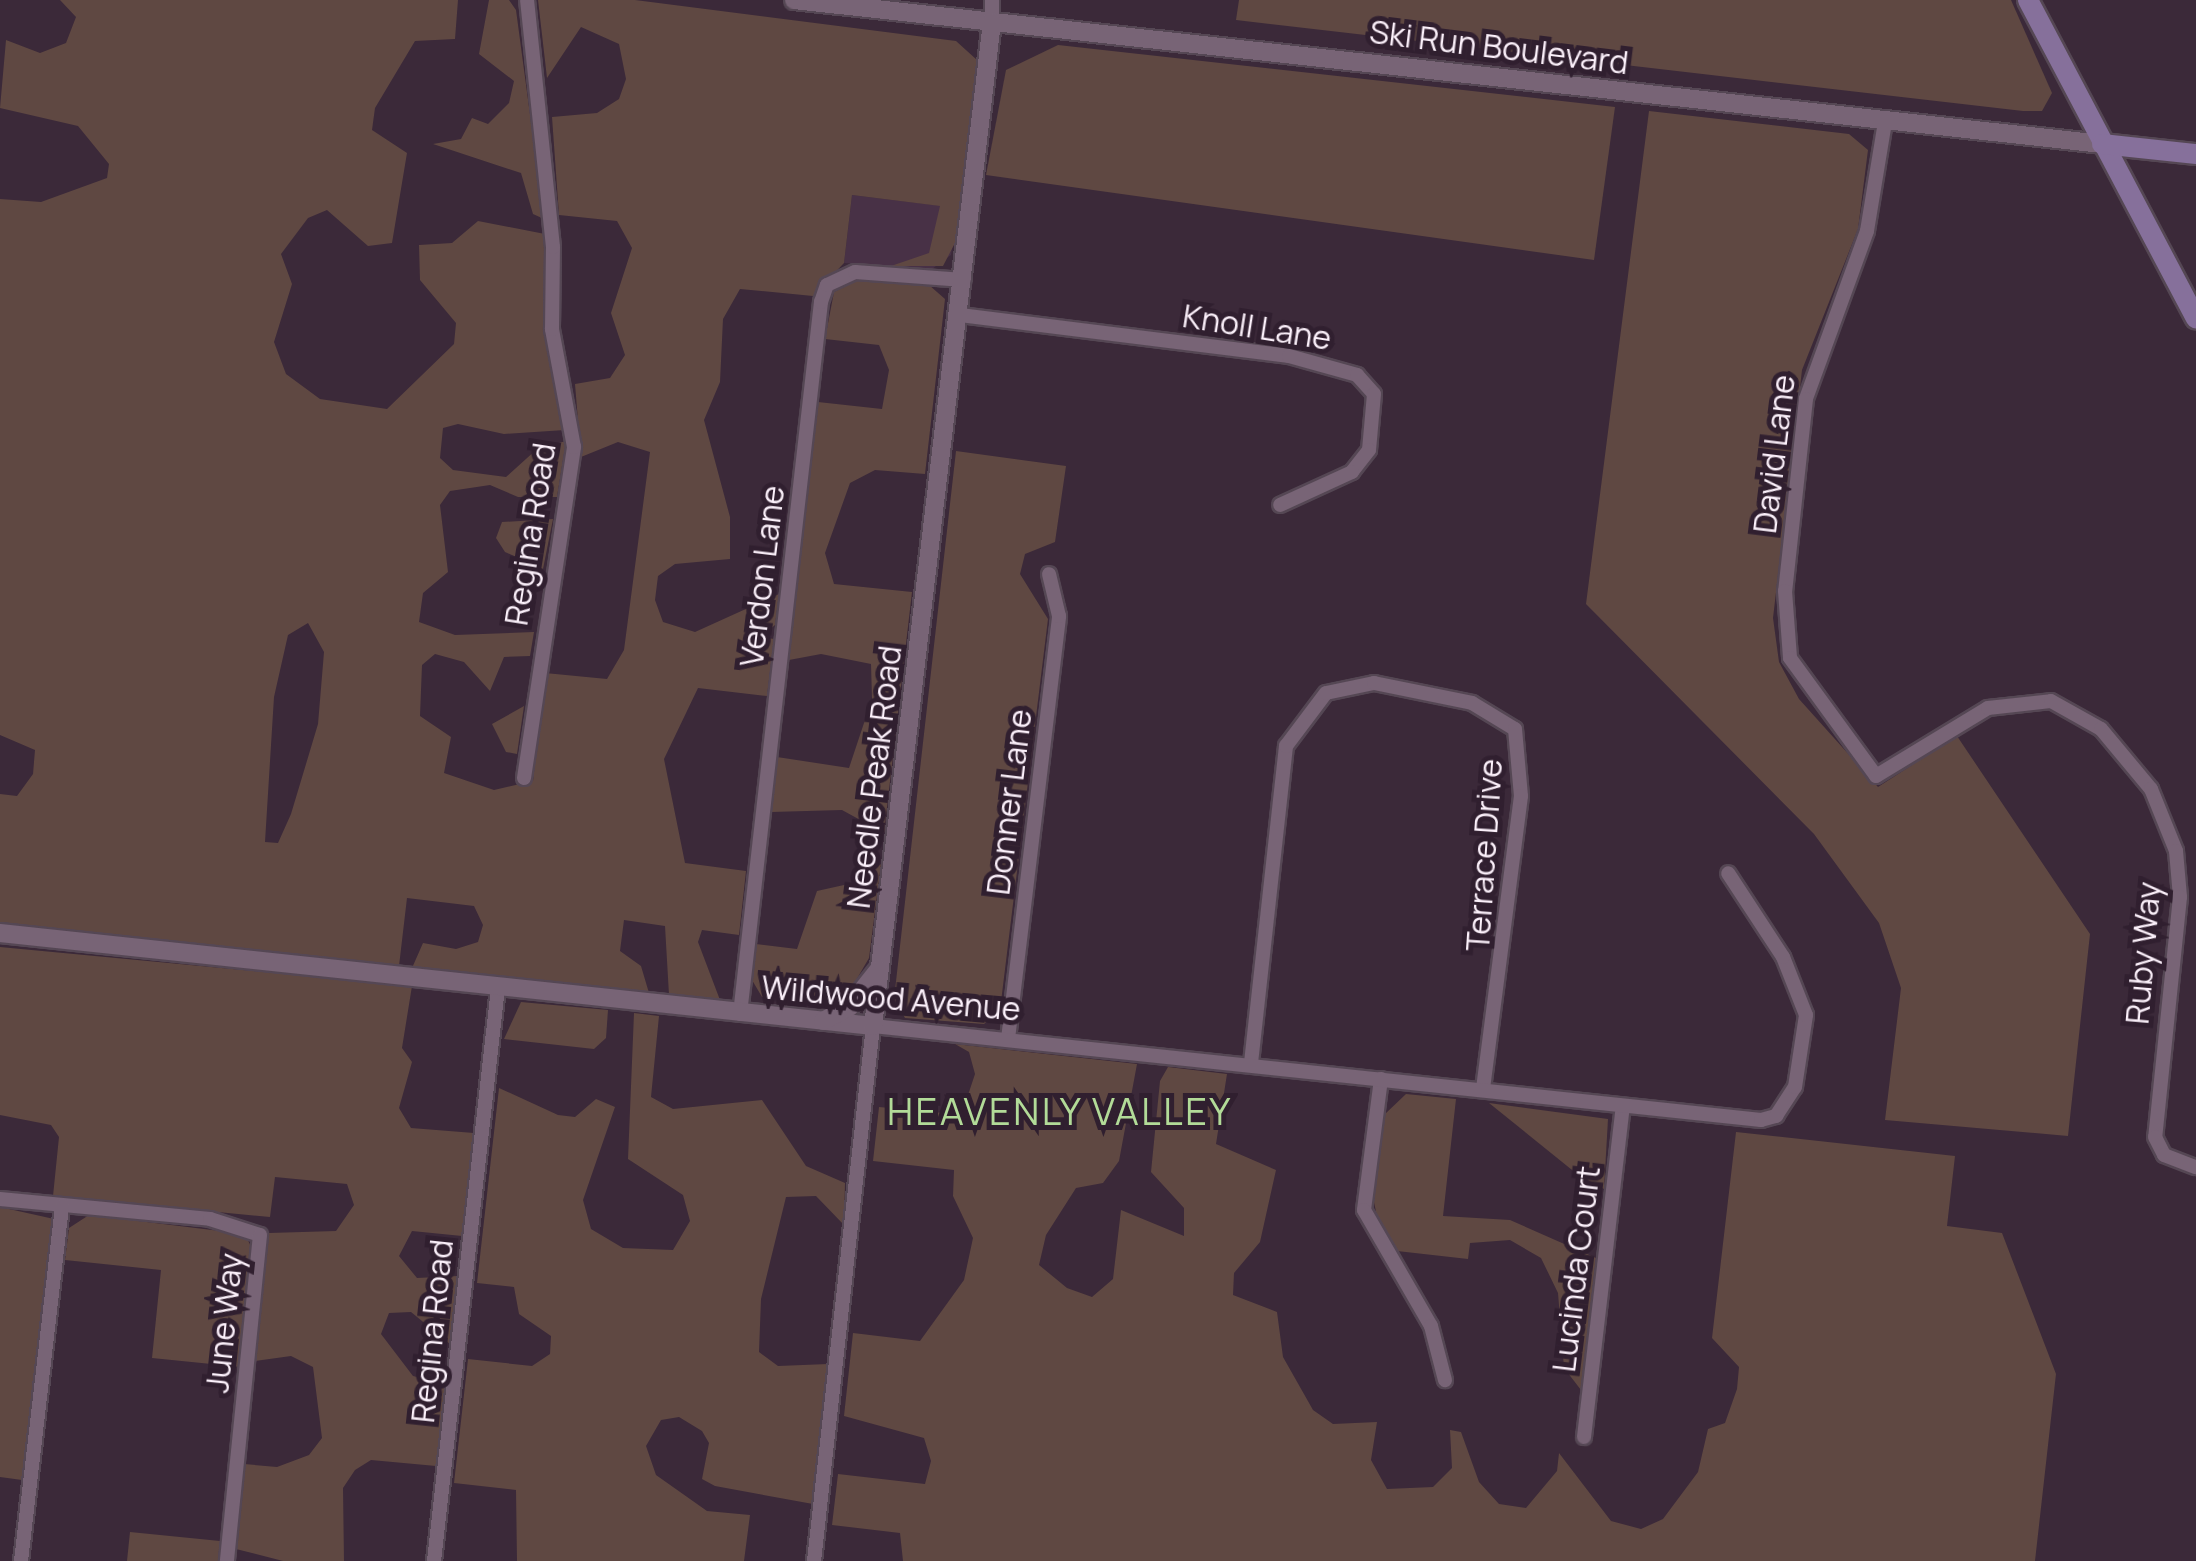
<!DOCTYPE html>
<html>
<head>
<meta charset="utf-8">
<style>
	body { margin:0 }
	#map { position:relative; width:2196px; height:1561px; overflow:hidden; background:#3b2939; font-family:Manrope,sans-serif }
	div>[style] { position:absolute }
	.built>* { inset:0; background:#483146 }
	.green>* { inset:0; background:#5f4842 }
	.roads { filter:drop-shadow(2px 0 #554754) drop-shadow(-2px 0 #554754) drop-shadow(0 2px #554754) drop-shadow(0 -2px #554754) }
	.minor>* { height:14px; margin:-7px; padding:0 7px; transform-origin:7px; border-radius:7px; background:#786476 }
	.tertiary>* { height:18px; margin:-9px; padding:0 9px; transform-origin:9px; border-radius:9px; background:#786476 }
	.secondary>* { height:20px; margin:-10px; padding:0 10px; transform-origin:10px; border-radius:10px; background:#86709b }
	span { translate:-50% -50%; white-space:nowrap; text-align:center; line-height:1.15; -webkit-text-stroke:10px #301f2f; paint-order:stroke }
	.street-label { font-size:32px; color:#fbf0fa }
	.quarter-label { font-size:38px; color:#b2db98; letter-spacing:2.5px }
</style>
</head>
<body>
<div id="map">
	<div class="built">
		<div style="clip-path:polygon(852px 195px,959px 208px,951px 255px,932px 269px,844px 263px)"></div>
	</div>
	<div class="green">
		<div style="clip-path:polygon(evenodd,60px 0,458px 0,455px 39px,415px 41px,375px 108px,372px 130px,407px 153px,392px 243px,368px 246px,327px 210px,308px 218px,281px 254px,292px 284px,274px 342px,286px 374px,320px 399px,387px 409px,454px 344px,456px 323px,420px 280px,419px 245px,452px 243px,478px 221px,545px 234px,545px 337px,565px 430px,504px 434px,458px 424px,443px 428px,440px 458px,453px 470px,506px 477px,537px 449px,566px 441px,557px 497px,518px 497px,490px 485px,450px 491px,440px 505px,448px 572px,423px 593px,419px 622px,455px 635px,534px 632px,530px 656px,504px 657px,490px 691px,464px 662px,435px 654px,422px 665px,420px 716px,451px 737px,444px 773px,494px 790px,533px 781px,545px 673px,607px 679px,624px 650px,650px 452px,618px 442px,581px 457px,575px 384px,610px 378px,625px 355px,611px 313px,632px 248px,617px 221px,559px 215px,552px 117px,597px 113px,619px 99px,626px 79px,619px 44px,581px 27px,547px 78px,538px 0,635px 0,956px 41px,977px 60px,955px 243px,943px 266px,891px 266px,929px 253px,940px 206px,852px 195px,844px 263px,813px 296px,740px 289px,723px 319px,720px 382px,704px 420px,730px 517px,730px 559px,675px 564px,658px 576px,655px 600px,663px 622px,695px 632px,779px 594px,775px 625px,761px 637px,774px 639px,767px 696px,698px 688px,664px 759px,685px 863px,746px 871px,739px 935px,702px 930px,698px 942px,720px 1000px,669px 995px,665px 926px,624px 920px,620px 951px,641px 966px,649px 993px,412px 968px,423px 943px,456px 949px,478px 942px,483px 925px,474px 906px,407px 898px,399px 966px,0 922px,0 794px,17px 796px,33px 774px,35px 750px,0 735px,0 199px,41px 202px,107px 178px,109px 164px,78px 126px,0 108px,6px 40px,40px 53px,66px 43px,76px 17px,60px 0,308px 623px,324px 652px,318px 724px,291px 814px,278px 843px,265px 842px,274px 697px,288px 635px,308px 623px)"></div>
		<div style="clip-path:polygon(489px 0,509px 0,516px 10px,544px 219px,533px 214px,521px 173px,433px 144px,461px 139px,472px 118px,488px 124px,509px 103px,514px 81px,479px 54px)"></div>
		<div style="clip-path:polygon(1239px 0,2011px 0,2052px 93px,2042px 111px,2023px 111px,1236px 20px)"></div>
		<div style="clip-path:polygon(1058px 45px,1615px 107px,1594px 260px,986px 175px,1006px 70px)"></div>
		<div style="clip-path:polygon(1649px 111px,1849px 134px,1868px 150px,1858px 229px,1802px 370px,1773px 618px,1779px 662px,1799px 699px,1878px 787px,1957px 736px,2090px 934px,2068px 1136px,1885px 1120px,1901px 988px,1879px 923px,1814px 834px,1586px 604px)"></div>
		<div style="clip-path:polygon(860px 279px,929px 285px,945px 299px,925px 474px,875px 470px,850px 483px,825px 553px,834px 584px,912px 592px,884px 833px,842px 810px,771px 812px,777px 757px,849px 768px,872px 699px,871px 664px,821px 654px,789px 660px,818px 402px,882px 409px,889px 370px,879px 345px,825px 339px,834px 292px)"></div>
		<div style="clip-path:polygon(956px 451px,1066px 466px,1055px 542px,1025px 554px,1020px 574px,1048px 619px,1000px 1010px,984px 1024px,905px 1018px,894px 999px)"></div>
		<div style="clip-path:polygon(553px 519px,543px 569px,505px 552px,496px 538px,502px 522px)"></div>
		<div style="clip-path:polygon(524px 706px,517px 754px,506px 752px,492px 724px)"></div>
		<div style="clip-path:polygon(881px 864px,869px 958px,848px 994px,824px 1007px,762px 997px,752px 980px,756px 944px,797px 949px,817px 891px,862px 881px)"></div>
		<div style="clip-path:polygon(0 947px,412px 986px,402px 1048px,412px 1062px,399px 1108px,411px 1128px,474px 1133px,462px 1236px,412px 1231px,399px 1256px,417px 1278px,458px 1276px,450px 1344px,411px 1312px,389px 1313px,381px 1334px,413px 1376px,445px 1384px,436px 1466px,371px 1460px,355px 1470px,343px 1488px,344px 1561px,283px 1561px,236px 1549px,244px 1464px,277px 1467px,309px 1455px,322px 1438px,313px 1367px,291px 1356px,255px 1361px,269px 1233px,336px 1231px,354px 1205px,347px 1184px,275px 1177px,270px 1217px,53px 1196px,59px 1137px,51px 1125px,0 1115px)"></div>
		<div style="clip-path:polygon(521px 1002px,608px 1010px,606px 1038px,594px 1049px,504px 1039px)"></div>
		<div style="clip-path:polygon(634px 1013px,659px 1016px,651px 1097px,673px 1109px,762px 1100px,806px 1166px,845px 1183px,844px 1225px,816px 1196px,786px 1197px,761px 1299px,759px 1352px,778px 1366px,828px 1364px,813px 1504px,715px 1486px,702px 1479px,709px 1443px,702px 1431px,679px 1417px,661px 1420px,646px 1446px,656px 1475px,707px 1511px,750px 1515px,744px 1561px,517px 1561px,516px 1490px,454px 1483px,468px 1359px,532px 1366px,550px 1354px,551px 1336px,519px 1314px,514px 1287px,477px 1283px,499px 1088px,558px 1115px,575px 1117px,596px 1099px,615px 1107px,583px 1200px,591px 1229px,623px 1248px,673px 1250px,690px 1221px,683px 1195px,628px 1159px)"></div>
		<div style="clip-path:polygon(955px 1044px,1137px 1064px,1119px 1161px,1103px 1183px,1076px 1188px,1046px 1235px,1039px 1265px,1067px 1288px,1092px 1297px,1113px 1279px,1121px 1210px,1184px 1236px,1184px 1208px,1151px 1172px,1160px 1081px,1168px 1067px,1227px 1074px,1216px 1144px,1276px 1170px,1260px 1242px,1234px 1273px,1233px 1295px,1277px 1312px,1283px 1357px,1313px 1410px,1333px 1424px,1377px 1422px,1371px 1460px,1387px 1489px,1433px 1487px,1452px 1468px,1450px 1430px,1461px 1432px,1479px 1482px,1499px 1504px,1526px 1508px,1557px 1471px,1559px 1453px,1611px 1521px,1641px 1529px,1663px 1519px,1698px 1472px,1708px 1429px,1725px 1423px,1737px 1389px,1739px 1367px,1712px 1338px,1736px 1132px,1955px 1156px,1947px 1226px,2002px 1233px,2056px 1374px,2035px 1561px,903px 1561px,900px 1533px,832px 1525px,838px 1474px,925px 1484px,931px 1461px,924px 1438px,844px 1416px,853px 1333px,920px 1341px,964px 1280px,973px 1238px,953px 1196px,954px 1170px,873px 1161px,879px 1107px,943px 1113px,968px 1095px,975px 1074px,969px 1052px)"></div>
		<div style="clip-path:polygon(1406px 1094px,1456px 1099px,1443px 1216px,1510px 1220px,1596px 1258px,1581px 1390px,1564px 1368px,1558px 1293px,1541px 1258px,1510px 1240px,1470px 1243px,1468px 1259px,1397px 1251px,1380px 1230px,1372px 1193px,1385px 1114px)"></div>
		<div style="clip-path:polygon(1489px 1103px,1608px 1119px,1604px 1189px,1577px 1174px)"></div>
		<div style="clip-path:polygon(0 1207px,54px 1219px,22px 1480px,0 1477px)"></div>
		<div style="clip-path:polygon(89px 1215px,245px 1234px,254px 1253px,241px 1367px,152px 1358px,161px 1270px,65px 1260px,69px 1228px)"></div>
		<div style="clip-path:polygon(130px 1532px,220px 1541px,218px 1561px,127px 1561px)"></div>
	</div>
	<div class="roads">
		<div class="minor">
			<div style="left:992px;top:22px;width:22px;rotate:-90deg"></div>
			<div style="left:1885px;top:122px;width:110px;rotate:99.4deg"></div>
			<div style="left:1867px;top:231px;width:179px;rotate:110deg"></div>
			<div style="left:1806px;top:399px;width:193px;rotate:96.2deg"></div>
			<div style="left:1785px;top:591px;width:67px;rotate:85.7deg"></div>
			<div style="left:1790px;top:658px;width:146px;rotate:53.9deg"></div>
			<div style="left:1876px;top:776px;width:131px;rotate:-31.3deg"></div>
			<div style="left:1988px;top:708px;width:63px;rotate:-6.3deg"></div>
			<div style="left:2051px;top:701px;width:57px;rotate:29.2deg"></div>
			<div style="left:2101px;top:729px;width:78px;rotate:50.2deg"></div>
			<div style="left:2151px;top:789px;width:67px;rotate:68deg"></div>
			<div style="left:2176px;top:851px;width:46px;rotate:85deg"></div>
			<div style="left:2180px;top:897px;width:241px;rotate:95.9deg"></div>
			<div style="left:2155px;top:1137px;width:20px;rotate:63deg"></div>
			<div style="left:2164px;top:1155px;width:34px;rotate:21deg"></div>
			<div style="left:960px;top:315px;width:332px;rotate:7.1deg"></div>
			<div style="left:1289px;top:356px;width:71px;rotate:15.6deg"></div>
			<div style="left:1357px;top:375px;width:25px;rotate:48deg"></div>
			<div style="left:1374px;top:394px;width:56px;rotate:95.1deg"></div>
			<div style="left:1369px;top:450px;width:28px;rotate:128deg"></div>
			<div style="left:1352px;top:472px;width:79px;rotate:155.4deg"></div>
			<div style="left:524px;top:778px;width:335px;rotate:-81.4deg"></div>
			<div style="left:574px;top:447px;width:120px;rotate:-100.6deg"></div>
			<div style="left:552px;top:329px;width:82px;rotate:-89.3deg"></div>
			<div style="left:553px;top:247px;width:248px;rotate:-96deg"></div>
			<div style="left:740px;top:1014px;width:717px;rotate:-83.51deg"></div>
			<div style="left:821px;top:302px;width:18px;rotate:-71deg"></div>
			<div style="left:827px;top:285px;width:31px;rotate:-25deg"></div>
			<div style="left:855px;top:272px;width:109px;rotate:4.2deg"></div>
			<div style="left:1008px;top:1039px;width:426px;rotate:-83.1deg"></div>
			<div style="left:1059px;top:616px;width:43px;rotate:-103.4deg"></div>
			<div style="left:1251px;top:1063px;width:319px;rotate:-83.7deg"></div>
			<div style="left:1286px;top:746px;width:66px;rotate:-53deg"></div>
			<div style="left:1326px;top:693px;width:49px;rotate:-11.8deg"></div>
			<div style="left:1374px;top:683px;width:100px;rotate:11.5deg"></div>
			<div style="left:1472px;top:703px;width:50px;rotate:31.2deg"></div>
			<div style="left:1515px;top:729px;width:67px;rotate:84.9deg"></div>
			<div style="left:1521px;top:796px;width:296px;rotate:97.4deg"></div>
			<div style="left:1381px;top:1079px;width:132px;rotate:97.4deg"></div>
			<div style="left:1364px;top:1210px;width:134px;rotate:60deg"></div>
			<div style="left:1431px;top:1326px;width:56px;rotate:75.5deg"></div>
			<div style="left:0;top:1199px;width:211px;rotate:5.4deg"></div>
			<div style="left:210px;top:1219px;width:52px;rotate:17.7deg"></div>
			<div style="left:260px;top:1235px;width:328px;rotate:95.8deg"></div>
			<div style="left:1584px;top:1437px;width:332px;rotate:-83.3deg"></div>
			<div style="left:21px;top:1561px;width:358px;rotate:-83.4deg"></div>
			<div style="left:434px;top:1561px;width:577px;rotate:-83.63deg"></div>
			<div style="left:814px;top:1561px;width:538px;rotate:-83.71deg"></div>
			<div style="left:873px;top:1026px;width:893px;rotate:6.04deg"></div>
			<div style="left:1761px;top:1120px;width:16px;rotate:-15deg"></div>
			<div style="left:1776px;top:1116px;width:35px;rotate:-57deg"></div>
			<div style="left:1795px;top:1087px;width:73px;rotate:-81.3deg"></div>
			<div style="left:1806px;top:1015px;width:62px;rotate:-111.6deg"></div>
			<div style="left:1783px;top:957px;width:100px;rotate:-123.2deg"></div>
		</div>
		<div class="tertiary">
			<div style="left:794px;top:0;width:1316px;rotate:6.28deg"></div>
			<div style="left:0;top:933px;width:878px;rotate:6.08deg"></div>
			<div style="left:873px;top:1026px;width:1011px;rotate:-83.24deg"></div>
			<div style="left:823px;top:1021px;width:30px;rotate:-28deg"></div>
			<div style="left:849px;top:1007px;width:48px;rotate:-51.7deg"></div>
		</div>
		<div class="secondary">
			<div style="left:2028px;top:0;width:360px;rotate:62.2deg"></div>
			<div style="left:2102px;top:144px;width:95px;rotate:6.1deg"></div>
		</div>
	</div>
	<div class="street-label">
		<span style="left:1499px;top:47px;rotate:7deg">Ski Run Boulevard</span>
		<span style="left:1257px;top:327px;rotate:9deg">Knoll Lane</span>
		<span style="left:1774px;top:454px;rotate:-83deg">David Lane</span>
		<span style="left:530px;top:534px;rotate:-81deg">Regina Road</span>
		<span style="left:762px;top:576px;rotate:-83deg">Verdon Lane</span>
		<span style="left:874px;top:777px;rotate:-83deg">Needle Peak Road</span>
		<span style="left:1009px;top:802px;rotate:-83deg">Donner Lane</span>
		<span style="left:1484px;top:855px;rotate:-86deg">Terrace Drive</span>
		<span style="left:2143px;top:953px;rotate:-85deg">Ruby Way</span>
		<span style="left:891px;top:998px;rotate:5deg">Wildwood Avenue</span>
		<span style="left:1576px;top:1269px;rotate:-83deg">Lucinda Court</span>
		<span style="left:224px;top:1323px;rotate:-84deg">June Way</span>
		<span style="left:432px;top:1331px;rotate:-84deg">Regina Road</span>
	</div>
	<div class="quarter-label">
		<span style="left:1060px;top:1111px">HEAVENLY VALLEY</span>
	</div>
</div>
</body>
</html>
